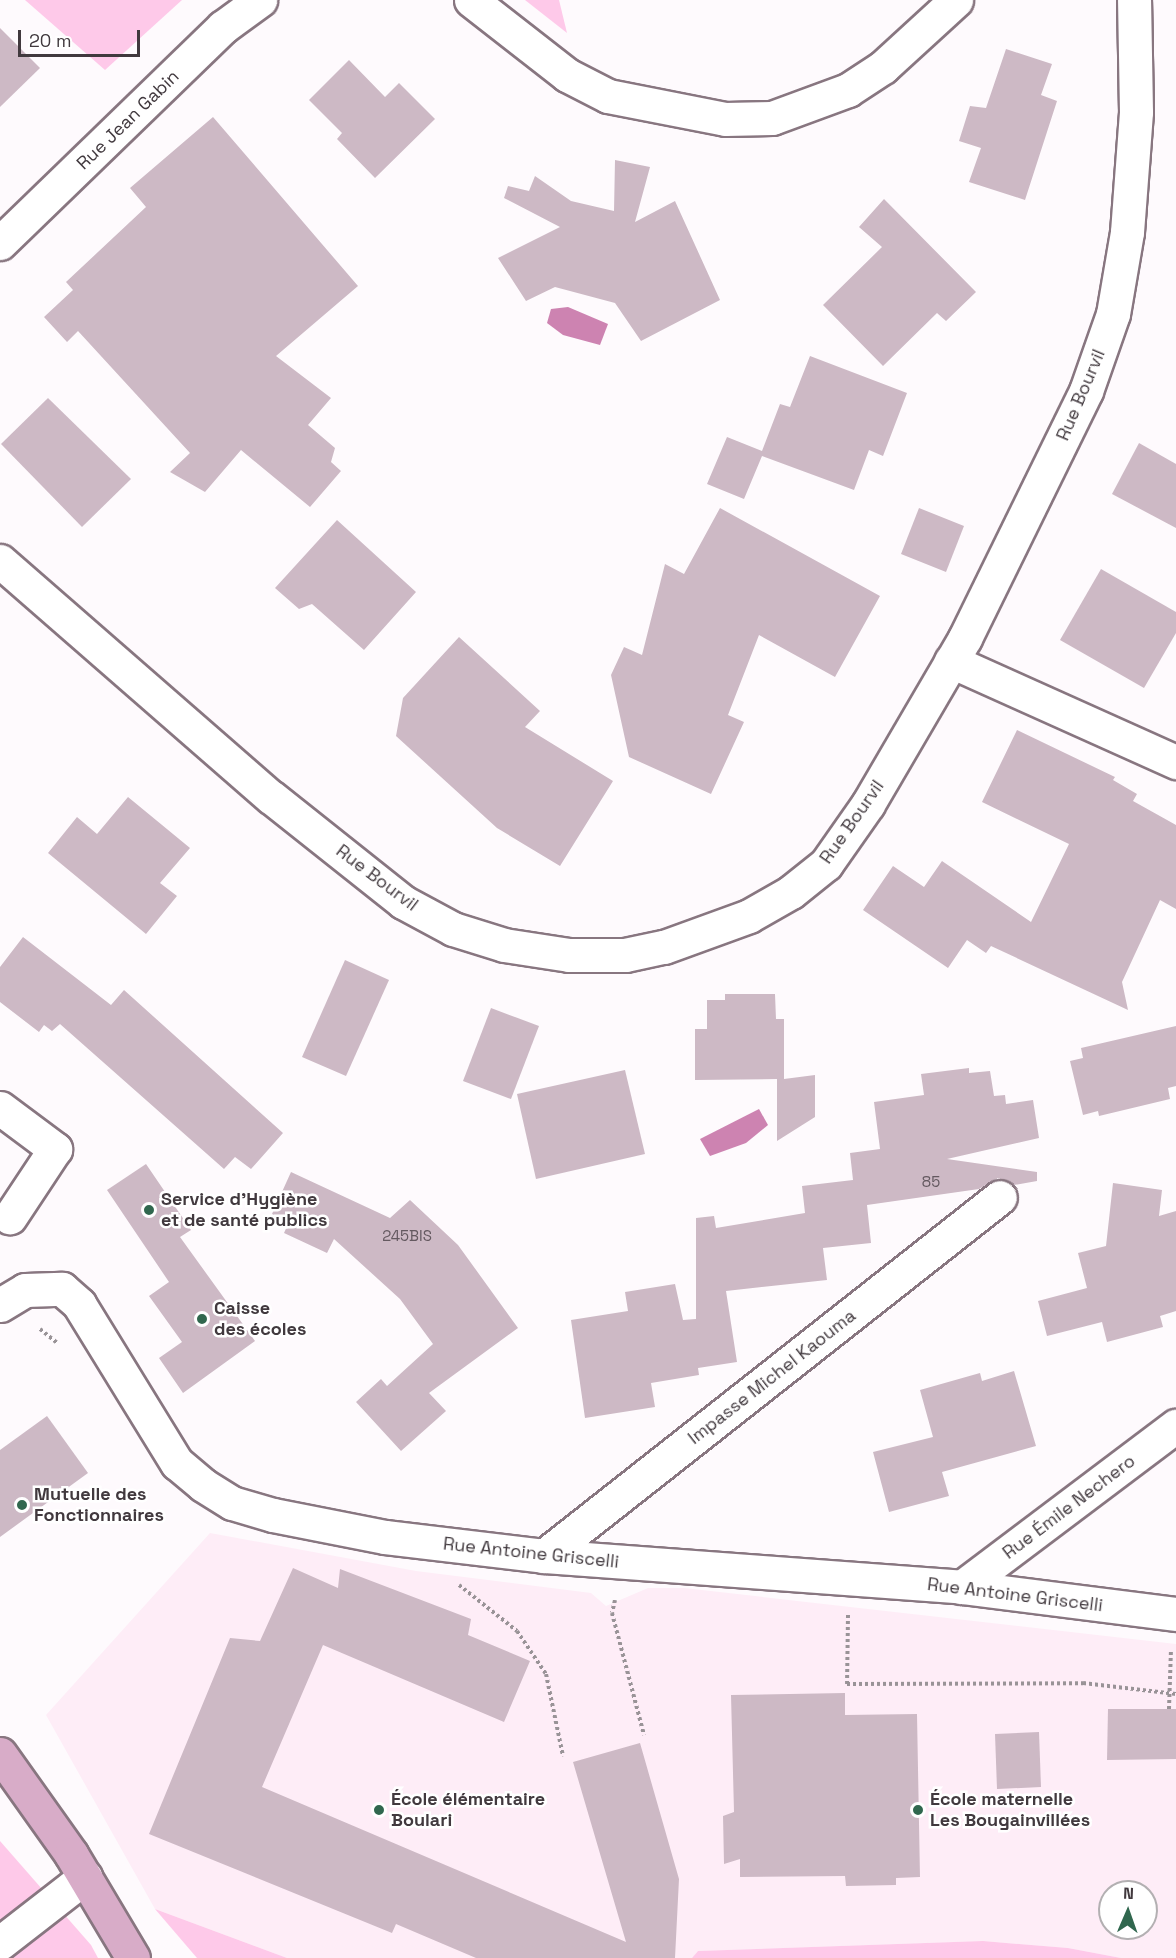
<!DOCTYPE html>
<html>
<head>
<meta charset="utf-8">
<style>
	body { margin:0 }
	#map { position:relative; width:1176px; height:1958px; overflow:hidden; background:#fefafd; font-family:"Space Grotesk",sans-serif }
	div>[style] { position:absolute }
	.built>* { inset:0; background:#feedf7 }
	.green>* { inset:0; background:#fec9e9 }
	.water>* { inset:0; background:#cd83b1 }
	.building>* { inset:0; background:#cdb9c5 }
	.path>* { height:4px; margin-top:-2px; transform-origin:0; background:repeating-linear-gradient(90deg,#999397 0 3px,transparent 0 6px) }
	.roads { filter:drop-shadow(2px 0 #887680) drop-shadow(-2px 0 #887680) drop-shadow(0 2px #887680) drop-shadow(0 -2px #887680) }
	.minor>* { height:33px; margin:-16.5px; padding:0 16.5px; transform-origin:16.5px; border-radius:16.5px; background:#fff }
	.major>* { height:33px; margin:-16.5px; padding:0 16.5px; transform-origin:16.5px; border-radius:16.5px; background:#d8acc8 }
	.dots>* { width:16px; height:16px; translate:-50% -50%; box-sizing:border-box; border:3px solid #fff; border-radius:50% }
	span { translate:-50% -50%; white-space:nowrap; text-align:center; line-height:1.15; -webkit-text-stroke:5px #fff; paint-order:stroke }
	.number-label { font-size:15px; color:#645960 }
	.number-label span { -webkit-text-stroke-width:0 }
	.street-label { font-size:18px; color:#41393e }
	.poi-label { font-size:18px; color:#41393e; font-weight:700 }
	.left { translate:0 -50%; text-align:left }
	.north { position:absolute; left:1098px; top:1880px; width:60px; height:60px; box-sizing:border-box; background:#fff; border:2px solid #b3b0b2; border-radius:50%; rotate:2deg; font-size:16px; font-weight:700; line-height:24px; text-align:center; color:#41393e }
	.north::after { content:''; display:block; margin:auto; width:21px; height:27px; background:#30674e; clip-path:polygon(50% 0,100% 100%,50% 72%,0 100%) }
	.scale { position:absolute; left:18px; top:30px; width:122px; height:27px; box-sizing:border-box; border:3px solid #41393e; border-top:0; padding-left:8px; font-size:18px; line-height:21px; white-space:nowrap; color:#41393e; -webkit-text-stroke:4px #fff; paint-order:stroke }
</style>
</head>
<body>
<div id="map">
	<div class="built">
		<div style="clip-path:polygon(evenodd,210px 1533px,416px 1571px,591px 1593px,606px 1606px,648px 1588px,684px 1588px,1176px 1644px,1176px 1958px,1121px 1958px,1068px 1948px,983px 1941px,698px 1951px,692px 1958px,287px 1958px,155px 1909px,46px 1715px,210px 1533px,1110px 1892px,1146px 1892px,1146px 1928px,1110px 1928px,1110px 1892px)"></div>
	</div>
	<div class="green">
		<div style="clip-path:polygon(25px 0,182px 0,105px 70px)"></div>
		<div style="clip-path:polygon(525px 0,559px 0,567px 33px)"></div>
		<div style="clip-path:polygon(0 1841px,91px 1945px,98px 1958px,0 1958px)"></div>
		<div style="clip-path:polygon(155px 1909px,287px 1958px,197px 1958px)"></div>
		<div style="clip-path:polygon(983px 1941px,1068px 1948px,1121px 1958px,692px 1958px,698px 1951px)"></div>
	</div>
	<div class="water">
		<div style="clip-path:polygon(568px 307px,608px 324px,600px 345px,563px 335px,547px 323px,551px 309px)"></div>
		<div style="clip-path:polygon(759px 1109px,768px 1125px,746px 1143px,710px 1156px,700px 1139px)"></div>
	</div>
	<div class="building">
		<div style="clip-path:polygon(0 28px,40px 68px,0 107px)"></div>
		<div style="clip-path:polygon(1006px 49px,1052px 64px,1041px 95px,1057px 101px,1025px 200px,969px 182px,981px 148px,959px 141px,970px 106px,986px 108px)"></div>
		<div style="clip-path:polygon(349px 60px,385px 97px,399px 83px,435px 119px,375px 178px,337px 139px,342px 133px,309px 100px)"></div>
		<div style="clip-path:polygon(213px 117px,358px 286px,276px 356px,331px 398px,308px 425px,335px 448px,331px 462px,341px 471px,310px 507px,241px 450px,205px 492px,170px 472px,190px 453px,78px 331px,67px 342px,44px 317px,73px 290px,66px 282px,146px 207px,130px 188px)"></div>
		<div style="clip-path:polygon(615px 160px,650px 167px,635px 222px,675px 201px,720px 300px,641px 341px,615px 303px,555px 287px,526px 301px,498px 258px,560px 227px,504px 198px,508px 186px,529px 191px,535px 176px,571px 201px,614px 211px)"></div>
		<div style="clip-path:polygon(884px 199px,976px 292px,946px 321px,937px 313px,883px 366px,823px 305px,882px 247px,859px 227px)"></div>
		<div style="clip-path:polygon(810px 356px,907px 393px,883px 456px,869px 450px,854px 490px,762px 456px,744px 499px,707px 484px,727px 437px,762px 451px,780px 404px,790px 407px)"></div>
		<div style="clip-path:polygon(48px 398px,131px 479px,82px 527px,1px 444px)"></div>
		<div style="clip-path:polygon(1139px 443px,1176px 464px,1176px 528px,1112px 494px)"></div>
		<div style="clip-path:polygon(720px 508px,880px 596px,835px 677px,759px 635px,728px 715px,744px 722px,711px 794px,629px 757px,611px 675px,624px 647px,642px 655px,665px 564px,684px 574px)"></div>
		<div style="clip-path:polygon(919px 508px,964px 526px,946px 572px,901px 554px)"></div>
		<div style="clip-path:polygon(337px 520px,416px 592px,364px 650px,312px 604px,299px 609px,275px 588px)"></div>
		<div style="clip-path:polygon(1101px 569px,1176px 612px,1176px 633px,1144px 688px,1060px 640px)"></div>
		<div style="clip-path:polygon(459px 637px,540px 711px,525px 727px,613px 781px,560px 866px,497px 828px,396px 736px,403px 698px)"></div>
		<div style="clip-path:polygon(1017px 730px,1115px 777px,1113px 780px,1137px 794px,1133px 801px,1176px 825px,1176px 909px,1160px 900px,1122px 982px,1128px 1010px,991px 946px,986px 953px,967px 940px,948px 968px,863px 910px,893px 866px,924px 887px,942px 861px,1031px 922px,1069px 844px,982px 802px)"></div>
		<div style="clip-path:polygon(128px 797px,190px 848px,160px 883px,177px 896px,146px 934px,48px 853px,77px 817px,97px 834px)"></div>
		<div style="clip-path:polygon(23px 937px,111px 1005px,124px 990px,283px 1133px,251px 1169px,235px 1157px,224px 1169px,60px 1024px,52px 1031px,44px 1025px,39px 1032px,0 1002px,0 967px)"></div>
		<div style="clip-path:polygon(345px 960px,389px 980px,346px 1076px,302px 1057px)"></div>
		<div style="clip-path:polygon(725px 994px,775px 994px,776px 1019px,784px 1019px,784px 1079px,815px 1075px,815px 1117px,777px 1141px,777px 1079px,695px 1080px,695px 1029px,707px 1029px,707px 1000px,725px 1000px)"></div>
		<div style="clip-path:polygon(491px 1008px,539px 1026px,511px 1099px,463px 1081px)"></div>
		<div style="clip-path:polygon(1176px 1026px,1176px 1086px,1168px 1088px,1170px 1099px,1099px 1116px,1098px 1111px,1083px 1115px,1070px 1061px,1083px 1058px,1081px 1048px)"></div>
		<div style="clip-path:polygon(969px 1068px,969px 1073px,990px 1071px,994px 1096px,1005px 1095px,1006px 1104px,1033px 1100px,1039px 1138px,947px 1159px,1037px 1172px,1037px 1181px,1014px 1185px,998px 1178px,979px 1189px,867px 1205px,871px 1243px,823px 1248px,827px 1280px,726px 1291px,737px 1362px,698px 1368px,699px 1375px,651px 1383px,655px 1407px,585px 1418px,571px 1320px,628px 1311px,625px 1292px,675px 1284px,683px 1320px,696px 1319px,696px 1218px,714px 1216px,716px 1228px,805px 1213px,802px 1186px,853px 1180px,850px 1153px,880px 1149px,874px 1102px,924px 1095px,921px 1074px)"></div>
		<div style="clip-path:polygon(625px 1070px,645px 1154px,536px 1179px,517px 1094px)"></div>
		<div style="clip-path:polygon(146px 1164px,191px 1230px,180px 1237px,255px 1341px,183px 1393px,159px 1358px,182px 1342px,149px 1296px,169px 1282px,107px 1190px)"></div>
		<div style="clip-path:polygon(291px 1172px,390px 1218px,410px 1200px,458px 1245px,518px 1328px,429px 1393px,446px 1411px,401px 1451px,356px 1402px,381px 1379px,387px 1386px,433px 1344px,400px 1299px,334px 1239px,327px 1253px,284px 1233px,289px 1222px,272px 1214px)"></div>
		<div style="clip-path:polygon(1113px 1183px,1162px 1190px,1159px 1216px,1176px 1211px,1176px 1311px,1160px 1316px,1163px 1327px,1107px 1342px,1102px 1322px,1047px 1336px,1038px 1301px,1087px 1288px,1078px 1253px,1106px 1246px)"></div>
		<div style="clip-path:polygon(1014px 1371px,1036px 1446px,942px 1472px,949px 1496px,889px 1512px,873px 1452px,933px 1437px,920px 1390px,980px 1373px,982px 1381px)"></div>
		<div style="clip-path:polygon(47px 1416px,88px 1473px,0 1537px,0 1450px)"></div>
		<div style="clip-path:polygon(293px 1568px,338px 1588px,340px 1569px,471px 1619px,468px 1635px,530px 1661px,504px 1722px,323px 1645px,262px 1787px,626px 1942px,573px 1762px,640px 1743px,679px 1879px,675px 1958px,476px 1958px,396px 1924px,392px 1933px,149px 1834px,230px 1638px,260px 1641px)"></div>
		<div style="clip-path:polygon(845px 1693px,845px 1715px,917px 1714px,920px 1877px,896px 1878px,896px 1885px,846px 1886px,845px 1876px,740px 1877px,740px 1859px,724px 1864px,723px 1816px,734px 1812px,731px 1695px)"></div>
		<div style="clip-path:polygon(1108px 1709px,1176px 1709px,1176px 1759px,1107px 1760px)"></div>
		<div style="clip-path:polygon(1039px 1732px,1041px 1787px,997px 1789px,995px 1734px)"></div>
	</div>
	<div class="path">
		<div style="left:40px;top:1329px;width:22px;rotate:39deg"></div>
		<div style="left:459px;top:1585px;width:74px;rotate:38.4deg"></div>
		<div style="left:517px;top:1631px;width:52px;rotate:56deg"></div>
		<div style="left:546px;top:1674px;width:84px;rotate:78.3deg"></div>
		<div style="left:615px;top:1600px;width:13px;rotate:103deg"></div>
		<div style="left:612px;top:1613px;width:126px;rotate:75.3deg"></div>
		<div style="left:848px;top:1615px;width:69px;rotate:90.8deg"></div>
		<div style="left:847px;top:1684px;width:236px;rotate:-0.2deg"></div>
		<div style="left:1083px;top:1683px;width:94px;rotate:6.7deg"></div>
		<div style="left:1169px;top:1709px;width:59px;rotate:-88.1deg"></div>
	</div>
	<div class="roads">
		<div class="minor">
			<div style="left:471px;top:0;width:122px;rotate:38deg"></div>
			<div style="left:567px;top:75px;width:46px;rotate:27.1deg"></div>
			<div style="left:608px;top:96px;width:119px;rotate:11.1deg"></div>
			<div style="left:725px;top:119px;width:47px;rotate:-1.2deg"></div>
			<div style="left:772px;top:118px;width:81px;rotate:-20.2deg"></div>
			<div style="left:848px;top:90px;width:42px;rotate:-33.3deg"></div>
			<div style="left:883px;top:67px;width:99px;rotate:-42.5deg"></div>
			<div style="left:0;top:243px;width:310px;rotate:-44.1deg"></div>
			<div style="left:223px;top:27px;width:46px;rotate:-36.1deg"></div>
			<div style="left:0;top:561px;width:359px;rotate:41.1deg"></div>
			<div style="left:271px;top:797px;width:169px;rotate:38.5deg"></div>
			<div style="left:403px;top:902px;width:57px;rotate:28.4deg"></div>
			<div style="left:453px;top:929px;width:53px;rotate:17.4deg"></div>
			<div style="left:504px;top:945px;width:66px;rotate:8.7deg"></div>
			<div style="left:569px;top:955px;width:56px"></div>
			<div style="left:625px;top:955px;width:40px;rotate:-12deg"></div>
			<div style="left:664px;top:947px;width:90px;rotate:-20deg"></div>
			<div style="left:749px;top:916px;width:48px;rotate:-29.7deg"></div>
			<div style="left:791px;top:892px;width:45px;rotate:-38.7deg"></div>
			<div style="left:826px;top:864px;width:73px;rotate:-55deg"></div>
			<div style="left:868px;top:804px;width:192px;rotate:-59.7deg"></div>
			<div style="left:965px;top:638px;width:275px;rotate:-63.9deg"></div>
			<div style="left:1086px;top:391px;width:82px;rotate:-70.7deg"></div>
			<div style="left:1113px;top:314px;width:83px;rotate:-80.3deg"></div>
			<div style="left:1127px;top:232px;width:120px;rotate:-85.7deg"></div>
			<div style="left:1136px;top:112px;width:112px;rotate:-91deg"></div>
			<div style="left:951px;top:661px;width:247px;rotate:24.2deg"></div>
			<div style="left:0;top:1108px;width:69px;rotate:36.7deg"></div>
			<div style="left:55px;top:1149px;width:82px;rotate:123.5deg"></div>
			<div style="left:0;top:1305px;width:29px;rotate:-31deg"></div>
			<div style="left:25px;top:1290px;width:37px;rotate:-2deg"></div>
			<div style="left:62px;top:1289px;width:23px;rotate:41deg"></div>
			<div style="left:79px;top:1304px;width:187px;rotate:58.4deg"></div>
			<div style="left:177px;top:1463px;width:34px;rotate:40deg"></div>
			<div style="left:203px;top:1485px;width:34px;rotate:32deg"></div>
			<div style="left:232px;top:1503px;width:43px;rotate:16.3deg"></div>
			<div style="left:273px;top:1515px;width:114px;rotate:11.1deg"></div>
			<div style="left:385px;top:1537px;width:160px;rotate:6.8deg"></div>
			<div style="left:544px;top:1556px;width:419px;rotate:4.2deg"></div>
			<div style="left:962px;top:1587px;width:216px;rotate:7.2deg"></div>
			<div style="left:544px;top:1556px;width:580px;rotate:-38.21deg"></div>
			<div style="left:962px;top:1587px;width:268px;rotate:-37deg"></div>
			<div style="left:0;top:1943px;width:108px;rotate:-37.8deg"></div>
		</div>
		<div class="major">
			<div style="left:0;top:1754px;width:123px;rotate:54.6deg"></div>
			<div style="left:71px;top:1854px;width:121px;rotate:59.2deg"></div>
		</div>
	</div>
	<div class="dots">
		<div style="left:149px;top:1210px;background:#30674e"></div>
		<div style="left:202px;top:1319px;background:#30674e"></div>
		<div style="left:22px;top:1505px;background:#30674e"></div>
		<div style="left:379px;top:1810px;background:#30674e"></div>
		<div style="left:918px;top:1810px;background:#30674e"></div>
	</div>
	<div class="number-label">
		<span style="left:931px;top:1182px">85</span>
		<span style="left:407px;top:1236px">245BIS</span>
	</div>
	<div class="street-label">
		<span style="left:128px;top:120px;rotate:-44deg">Rue Jean Gabin</span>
		<span style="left:1081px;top:395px;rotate:-67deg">Rue Bourvil</span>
		<span style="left:852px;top:822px;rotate:-55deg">Rue Bourvil</span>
		<span style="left:377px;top:878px;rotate:37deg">Rue Bourvil</span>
		<span style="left:772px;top:1377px;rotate:-38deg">Impasse Michel Kaouma</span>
		<span style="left:1069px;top:1507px;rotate:-37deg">Rue Émile Nechero</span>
		<span style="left:531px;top:1553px;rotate:6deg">Rue Antoine Griscelli</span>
		<span style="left:1015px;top:1595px;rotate:7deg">Rue Antoine Griscelli</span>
	</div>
	<div class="poi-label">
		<span class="left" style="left:161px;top:1210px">Service d'Hygiène<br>et de santé publics</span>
		<span class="left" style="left:214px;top:1319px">Caisse<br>des écoles</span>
		<span class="left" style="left:34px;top:1505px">Mutuelle des<br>Fonctionnaires</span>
		<span class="left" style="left:391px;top:1810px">École élémentaire<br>Boulari</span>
		<span class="left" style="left:930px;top:1810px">École maternelle<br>Les Bougainvillées</span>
	</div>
	<div class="north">N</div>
	<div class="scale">20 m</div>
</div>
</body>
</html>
